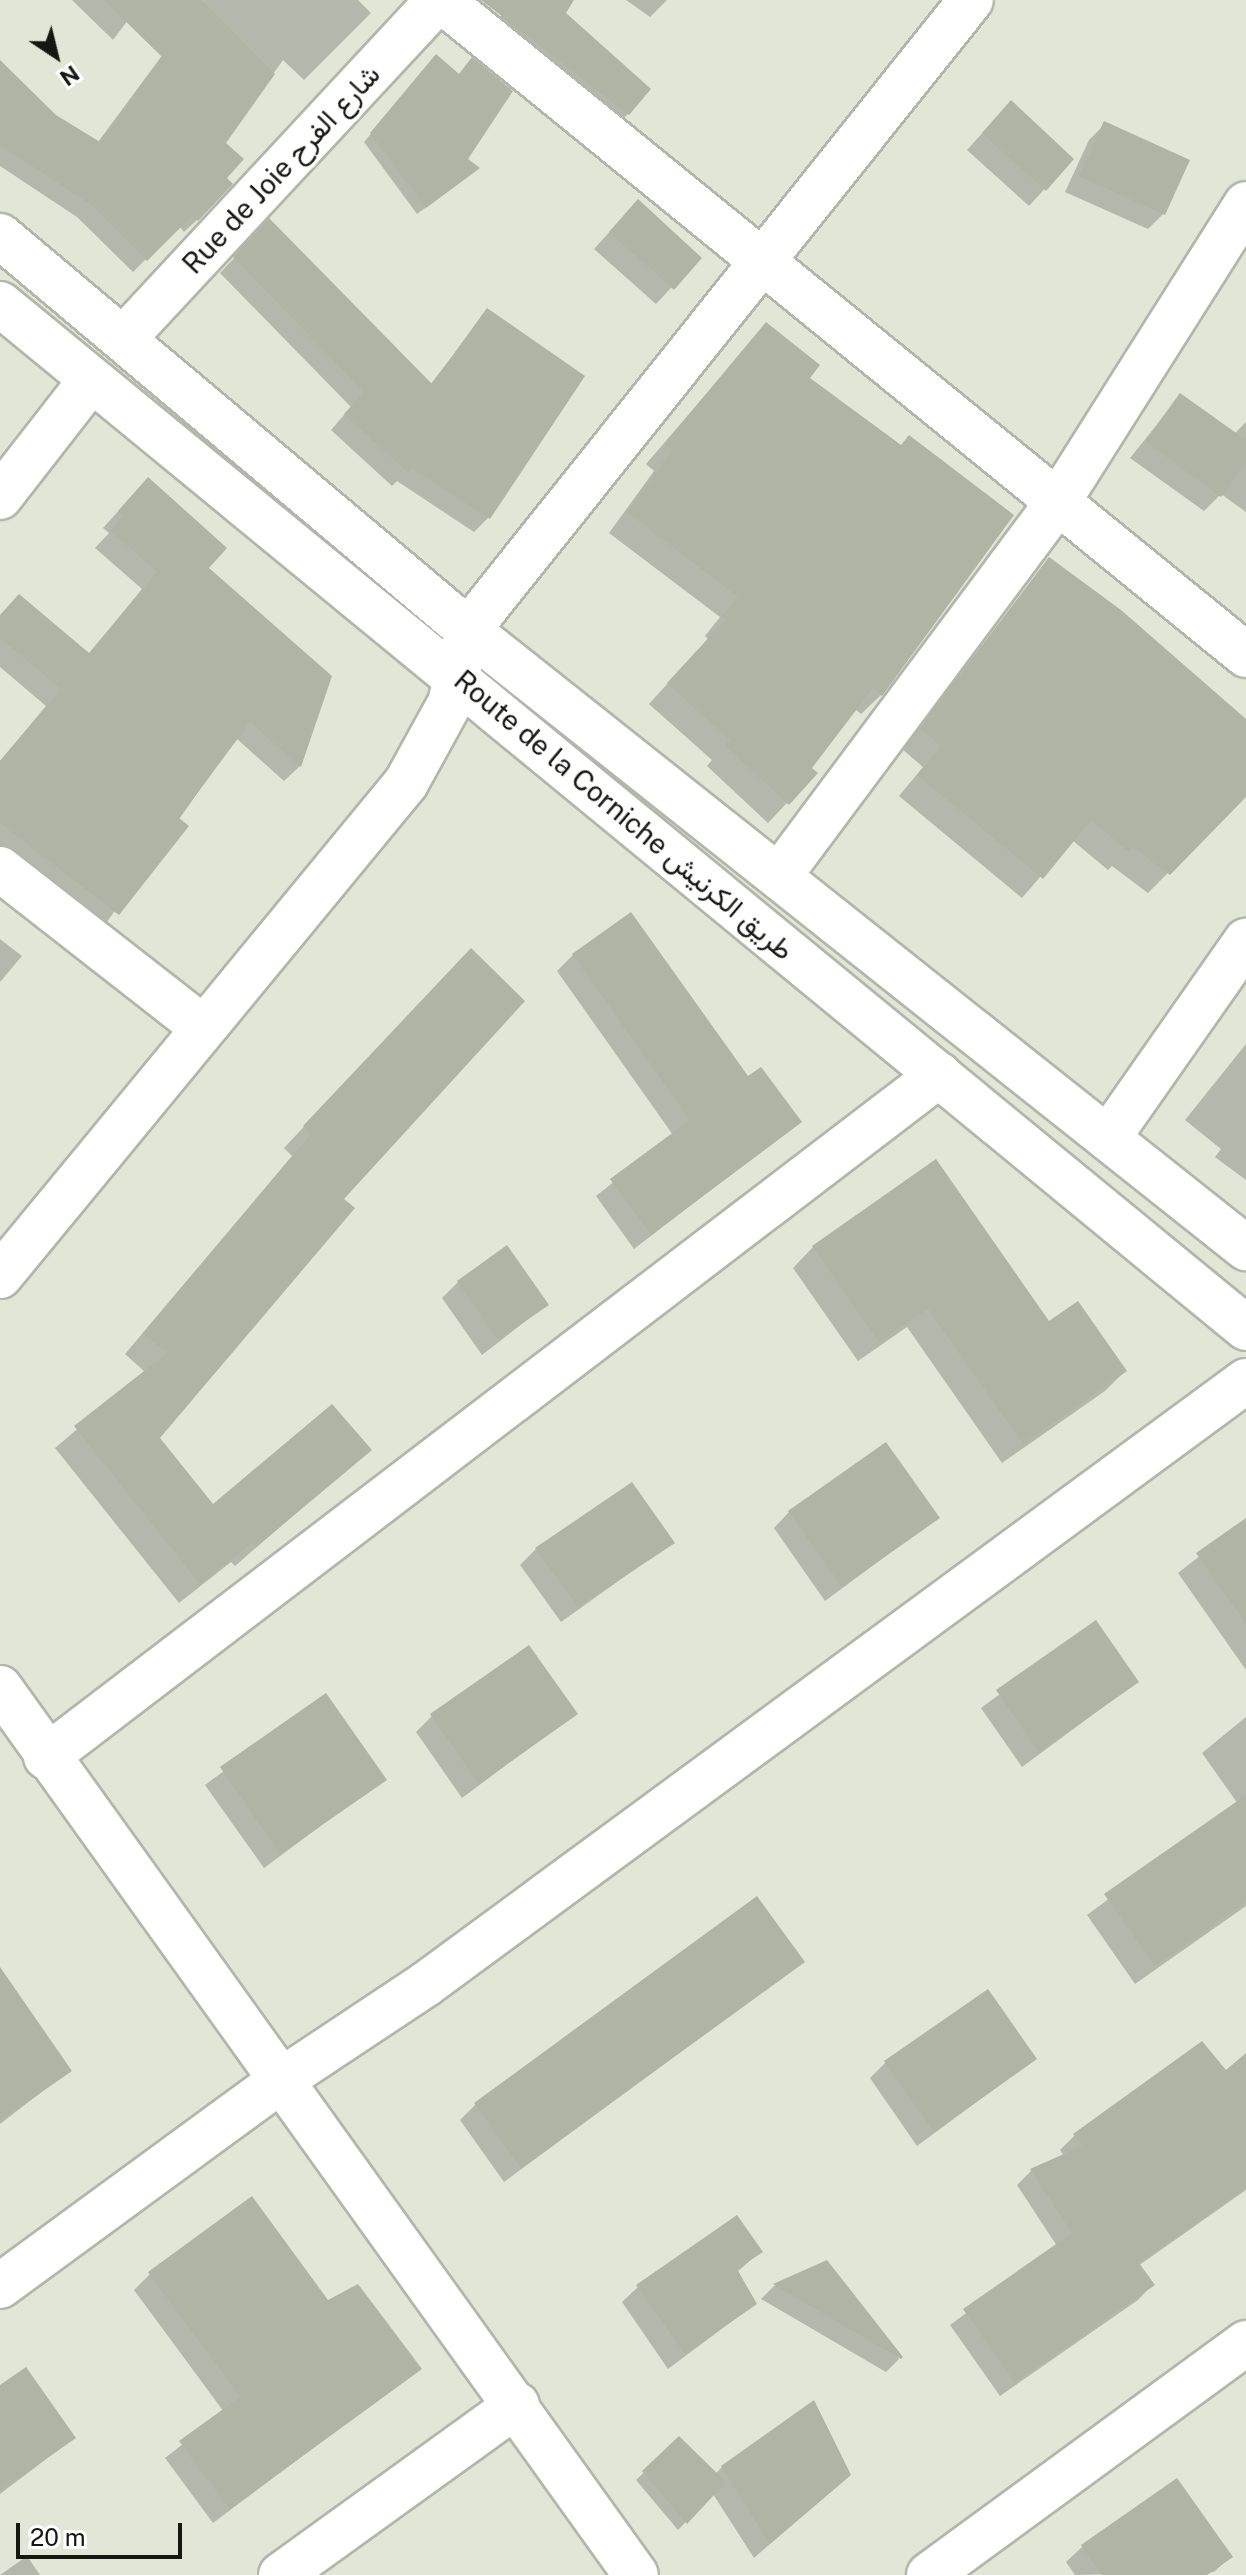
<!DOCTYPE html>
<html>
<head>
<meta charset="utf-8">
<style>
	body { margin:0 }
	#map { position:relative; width:1246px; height:2575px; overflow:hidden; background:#e1e6d7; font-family:"Public Sans",Vazirmatn,sans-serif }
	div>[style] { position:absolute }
	.shadow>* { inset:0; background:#0003 }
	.building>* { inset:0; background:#afb4a5 }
	.roads { filter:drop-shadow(2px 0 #b2b7a9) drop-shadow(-2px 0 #b2b7a9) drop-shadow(0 2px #b2b7a9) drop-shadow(0 -2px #b2b7a9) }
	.minor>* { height:44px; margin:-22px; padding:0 22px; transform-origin:22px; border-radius:22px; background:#fff }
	span { translate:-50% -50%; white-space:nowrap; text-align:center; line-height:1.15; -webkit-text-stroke:7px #fff; paint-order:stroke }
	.street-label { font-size:28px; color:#151712 }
	.north { position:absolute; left:16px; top:16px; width:80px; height:80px; -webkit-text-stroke:6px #fff; paint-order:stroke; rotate:145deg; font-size:22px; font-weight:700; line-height:32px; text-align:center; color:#151712 }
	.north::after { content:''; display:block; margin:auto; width:28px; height:36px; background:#151712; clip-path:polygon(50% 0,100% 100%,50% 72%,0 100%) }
	.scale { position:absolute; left:16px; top:2523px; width:166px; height:36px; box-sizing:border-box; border:4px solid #151712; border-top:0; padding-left:10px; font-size:24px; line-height:28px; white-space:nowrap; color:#151712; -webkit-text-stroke:6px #fff; paint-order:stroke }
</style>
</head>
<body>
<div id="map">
	<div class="shadow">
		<div style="clip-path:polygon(72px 0,143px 0,113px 40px)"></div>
		<div style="clip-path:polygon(203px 0,358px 0,371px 13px,304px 80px,283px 60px,224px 143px,224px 178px,197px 220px,184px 232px,179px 226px,133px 272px,77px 217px,0 166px,0 63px,54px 117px,98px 142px)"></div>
		<div style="clip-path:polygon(513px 0,548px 0,628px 114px,615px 127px,490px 31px)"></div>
		<div style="clip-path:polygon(626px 0,667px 0,650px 17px)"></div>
		<div style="clip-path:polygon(429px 64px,470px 175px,417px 214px,364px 142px)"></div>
		<div style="clip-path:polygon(995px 119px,1072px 159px,1029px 206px,967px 150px)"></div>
		<div style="clip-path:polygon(1105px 124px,1164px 213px,1148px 229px,1065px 192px,1089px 140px)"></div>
		<div style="clip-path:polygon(622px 218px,699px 258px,656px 304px,594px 249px)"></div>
		<div style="clip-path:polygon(255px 236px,430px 385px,487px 311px,488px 518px,474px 532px,397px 481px,392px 486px,331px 430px,351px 407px,220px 273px)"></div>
		<div style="clip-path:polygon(766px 325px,807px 379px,899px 447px,1011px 516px,881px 695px,861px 714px,855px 709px,810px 768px,815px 773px,768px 823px,707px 766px,712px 760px,649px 704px,708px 639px,705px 636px,720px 617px,609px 533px,654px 471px,646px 464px)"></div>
		<div style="clip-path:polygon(1181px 395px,1234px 434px,1246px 422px,1246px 512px,1221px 494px,1204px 511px,1130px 458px)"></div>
		<div style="clip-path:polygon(132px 496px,206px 568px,300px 766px,284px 781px,236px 738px,102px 929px,0 851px,0 761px,46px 706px,0 667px,0 615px,88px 655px,142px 589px,95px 548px,109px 533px,103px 528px)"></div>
		<div style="clip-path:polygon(1049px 559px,1246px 725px,1246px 794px,1148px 893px,1112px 866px,1108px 870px,1072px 840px,1022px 898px,899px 796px,923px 767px,902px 749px)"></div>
		<div style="clip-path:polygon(0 939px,22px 956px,0 982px)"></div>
		<div style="clip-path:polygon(573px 955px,799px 1122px,634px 1249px,596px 1196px,673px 1135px,557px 971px)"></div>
		<div style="clip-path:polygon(450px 971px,341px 1199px,158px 1438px,212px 1507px,369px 1450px,235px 1566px,231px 1562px,179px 1603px,55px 1448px,145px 1372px,125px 1354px,292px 1156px,284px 1148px)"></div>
		<div style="clip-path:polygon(1246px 1044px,1246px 1180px,1215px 1157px,1221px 1149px,1185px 1120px)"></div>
		<div style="clip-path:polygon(813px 1247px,1125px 1371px,1105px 1391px,1002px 1463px,907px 1327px,858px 1361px,793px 1268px)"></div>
		<div style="clip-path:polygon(458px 1282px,546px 1305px,482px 1355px,442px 1298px)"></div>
		<div style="clip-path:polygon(789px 1512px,937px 1518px,825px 1601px,774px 1528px)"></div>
		<div style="clip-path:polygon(1246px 1520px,1246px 1670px,1178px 1573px)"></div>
		<div style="clip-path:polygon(673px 1542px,561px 1622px,520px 1565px,536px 1549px)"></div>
		<div style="clip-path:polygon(1096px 1623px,1137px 1682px,1022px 1767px,981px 1708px)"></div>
		<div style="clip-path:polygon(325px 1696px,384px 1779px,264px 1868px,205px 1785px)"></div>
		<div style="clip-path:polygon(575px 1714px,462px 1798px,416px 1732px,432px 1716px)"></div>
		<div style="clip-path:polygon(1246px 1717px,1246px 1906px,1135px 1984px,1087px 1915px,1238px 1804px,1202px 1753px)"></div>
		<div style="clip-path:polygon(803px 1962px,504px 2182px,460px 2120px,476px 2104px)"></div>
		<div style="clip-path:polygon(0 2009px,70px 2070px,0 2124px)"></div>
		<div style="clip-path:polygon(1246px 2055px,1246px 2190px,1138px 2266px,1152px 2285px,1138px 2300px,1000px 2396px,950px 2325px,1057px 2246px,1017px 2185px,1031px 2171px,1064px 2156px,1060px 2150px,1074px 2136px,1226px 2073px)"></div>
		<div style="clip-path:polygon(1035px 2059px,917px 2146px,870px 2078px,886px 2062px)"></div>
		<div style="clip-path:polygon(760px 2252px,737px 2272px,755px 2304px,668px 2369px,622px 2302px,638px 2287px)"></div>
		<div style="clip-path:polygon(826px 2262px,899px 2359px,886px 2372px,761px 2299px,774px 2286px)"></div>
		<div style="clip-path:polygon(150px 2274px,328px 2303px,419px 2369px,213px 2523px,165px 2458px,224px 2412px,134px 2290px)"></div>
		<div style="clip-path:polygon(0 2388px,74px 2438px,0 2494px)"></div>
		<div style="clip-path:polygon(679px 2439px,715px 2474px,722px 2467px,849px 2475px,754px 2558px,713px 2494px,678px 2530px,636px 2480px)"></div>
		<div style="clip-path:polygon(1177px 2480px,1230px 2557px,1214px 2572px,1075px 2575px,1066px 2562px,1082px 2547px)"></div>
		<div style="clip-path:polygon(27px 2556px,40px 2575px,0 2575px)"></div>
	</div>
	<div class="building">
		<div style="clip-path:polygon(104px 0,202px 0,275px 74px,226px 143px,244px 159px,227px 178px,233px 184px,198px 221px,193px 215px,147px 261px,90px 204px,0 145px,0 60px,56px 115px,100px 142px,162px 57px)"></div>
		<div style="clip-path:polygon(481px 0,574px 0,566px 13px,651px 89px,629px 115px)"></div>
		<div style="clip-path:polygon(436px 54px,459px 74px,472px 57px,513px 91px,468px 159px,480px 168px,426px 208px,370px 133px)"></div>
		<div style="clip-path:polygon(1011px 100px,1074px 159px,1046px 191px,982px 133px)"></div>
		<div style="clip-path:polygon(1104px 121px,1190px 160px,1165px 215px,1079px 176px)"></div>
		<div style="clip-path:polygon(638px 199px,702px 258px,674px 290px,609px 232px)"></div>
		<div style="clip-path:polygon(269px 218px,432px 384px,487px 308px,585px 376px,490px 519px,412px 468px,408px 473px,344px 414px,364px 392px,233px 257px)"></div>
		<div style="clip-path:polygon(766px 322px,820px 365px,810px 378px,901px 445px,909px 435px,1014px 515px,882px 696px,873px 688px,812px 768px,818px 773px,789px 805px,725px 746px,730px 740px,667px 683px,726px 619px,722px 616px,738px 597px,627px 512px,672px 450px,664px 444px)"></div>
		<div style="clip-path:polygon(1180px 393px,1246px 440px,1246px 463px,1221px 497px,1145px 441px)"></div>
		<div style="clip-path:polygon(148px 477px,227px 548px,209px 568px,332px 676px,301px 767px,250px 722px,179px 818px,189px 826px,119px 915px,0 823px,0 761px,61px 689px,0 638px,0 615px,19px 594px,89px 653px,157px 572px,110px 531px,123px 516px,118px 511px)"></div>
		<div style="clip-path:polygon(1049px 557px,1121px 610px,1246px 719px,1246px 797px,1170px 875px,1133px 847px,1129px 852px,1091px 820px,1043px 879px,917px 775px,941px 746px,920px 728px)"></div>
		<div style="clip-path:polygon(631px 912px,748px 1076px,761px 1067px,802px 1122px,651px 1235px,610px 1179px,690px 1120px,572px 954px)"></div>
		<div style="clip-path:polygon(471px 948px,525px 1001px,344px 1199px,355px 1208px,160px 1438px,213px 1504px,332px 1404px,372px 1450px,256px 1547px,252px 1543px,200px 1584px,74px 1426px,167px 1353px,143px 1333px,311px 1134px,303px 1126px)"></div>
		<div style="clip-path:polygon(936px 1159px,1049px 1321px,1078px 1301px,1127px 1371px,1023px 1444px,928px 1309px,879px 1342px,812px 1246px)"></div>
		<div style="clip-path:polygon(507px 1245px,549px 1305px,498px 1340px,457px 1281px)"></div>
		<div style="clip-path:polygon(886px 1442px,940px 1518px,842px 1587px,788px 1511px)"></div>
		<div style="clip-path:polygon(632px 1482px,675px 1543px,578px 1607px,535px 1548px)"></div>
		<div style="clip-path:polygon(1246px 1518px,1246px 1624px,1196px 1553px)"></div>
		<div style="clip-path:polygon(1096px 1620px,1139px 1682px,1039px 1752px,996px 1690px)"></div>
		<div style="clip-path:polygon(529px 1645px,578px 1714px,479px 1784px,430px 1714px)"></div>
		<div style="clip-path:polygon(326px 1693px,387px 1780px,280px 1854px,220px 1767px)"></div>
		<div style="clip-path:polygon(1246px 1795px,1246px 1902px,1155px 1966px,1104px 1894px)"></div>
		<div style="clip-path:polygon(757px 1896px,805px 1962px,521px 2168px,474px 2103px)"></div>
		<div style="clip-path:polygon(0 1967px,72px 2071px,0 2121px)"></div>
		<div style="clip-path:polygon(988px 1989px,1037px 2059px,934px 2132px,884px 2061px)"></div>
		<div style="clip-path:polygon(1202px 2041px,1226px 2070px,1246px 2053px,1246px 2188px,1139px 2263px,1155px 2285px,1015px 2383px,963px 2309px,1072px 2233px,1030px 2169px,1082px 2146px,1073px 2134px)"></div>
		<div style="clip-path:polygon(252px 2196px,328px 2300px,358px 2284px,422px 2369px,230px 2509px,179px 2441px,240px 2397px,148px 2272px)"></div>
		<div style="clip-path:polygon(737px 2215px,763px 2252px,737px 2269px,757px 2304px,685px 2354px,636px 2285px)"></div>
		<div style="clip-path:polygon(827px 2260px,903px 2357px,901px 2359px,773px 2284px)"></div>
		<div style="clip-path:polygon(26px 2367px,76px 2438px,0 2491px,0 2385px)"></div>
		<div style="clip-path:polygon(814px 2400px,851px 2475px,770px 2544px,721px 2466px)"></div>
		<div style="clip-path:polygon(679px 2436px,726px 2482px,687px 2524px,642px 2471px)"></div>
		<div style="clip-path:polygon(1177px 2478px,1233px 2557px,1207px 2575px,1102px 2575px,1081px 2545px)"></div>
	</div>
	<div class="roads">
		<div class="minor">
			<div style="left:441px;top:0;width:1038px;rotate:39.13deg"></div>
			<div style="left:0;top:236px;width:612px;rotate:40.09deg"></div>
			<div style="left:468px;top:630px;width:994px;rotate:38.46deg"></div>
			<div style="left:0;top:304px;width:1613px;rotate:39.41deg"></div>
			<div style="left:125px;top:337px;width:460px;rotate:-47.1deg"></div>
			<div style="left:0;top:497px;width:148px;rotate:-52.1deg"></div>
			<div style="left:0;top:869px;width:256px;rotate:38deg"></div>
			<div style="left:779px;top:876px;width:463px;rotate:-53.3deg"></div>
			<div style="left:1056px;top:505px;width:356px;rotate:-57.7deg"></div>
			<div style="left:1108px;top:1138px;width:241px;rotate:-55deg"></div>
			<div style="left:0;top:1276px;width:639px;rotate:-50.53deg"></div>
			<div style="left:406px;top:783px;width:91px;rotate:-61.2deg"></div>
			<div style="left:450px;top:703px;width:75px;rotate:-76.1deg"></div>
			<div style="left:468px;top:630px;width:806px;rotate:-51.4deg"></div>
			<div style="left:0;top:1688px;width:1091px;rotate:54.36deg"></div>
			<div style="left:46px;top:1757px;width:1124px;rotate:-37.37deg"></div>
			<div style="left:0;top:2286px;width:351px;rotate:-36.2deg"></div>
			<div style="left:283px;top:2079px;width:172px;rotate:-33.6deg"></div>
			<div style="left:426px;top:1984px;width:1018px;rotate:-36.33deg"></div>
			<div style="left:281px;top:2575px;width:291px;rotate:-35.8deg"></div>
			<div style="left:929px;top:2575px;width:393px;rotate:-36.2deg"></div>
		</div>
	</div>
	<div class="street-label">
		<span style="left:281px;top:169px;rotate:-47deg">Rue de Joie شارع الفرح</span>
		<span style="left:624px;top:815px;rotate:40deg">Route de la Corniche طريق الكرنيش</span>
	</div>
	<div class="north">N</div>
	<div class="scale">20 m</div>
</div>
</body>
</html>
